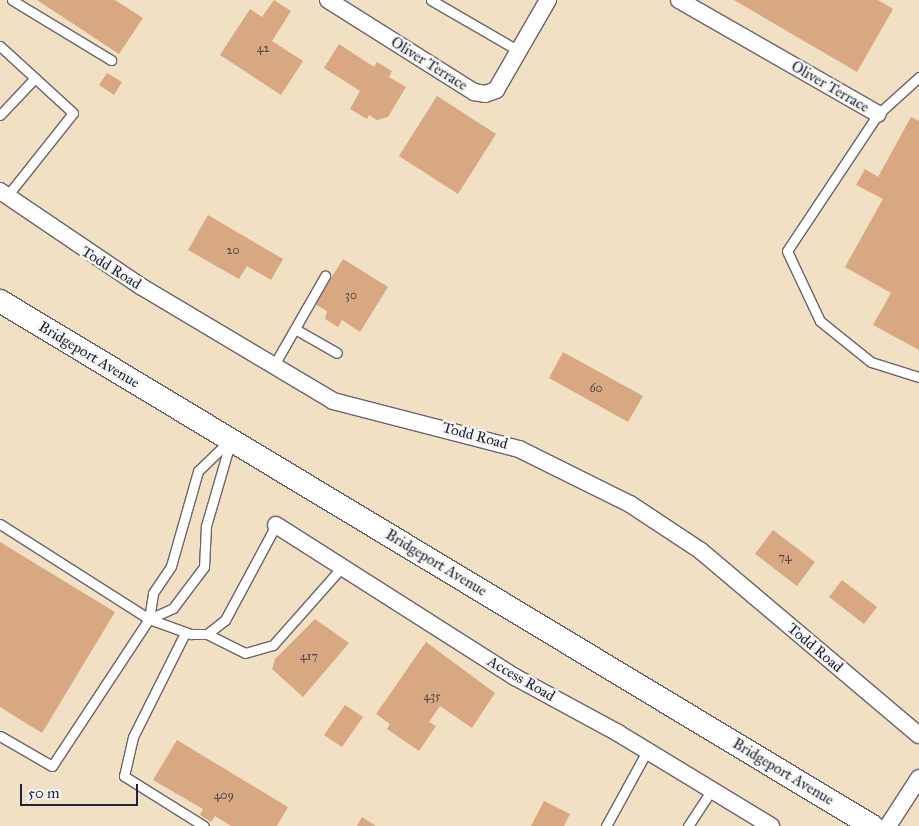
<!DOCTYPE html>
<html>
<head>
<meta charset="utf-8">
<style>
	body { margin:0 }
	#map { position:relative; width:919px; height:826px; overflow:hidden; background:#f2e0c4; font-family:"IM FELL Great Primer",serif }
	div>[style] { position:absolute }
	.building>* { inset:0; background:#d7a881 }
	.roads { filter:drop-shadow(1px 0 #6b646b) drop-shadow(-1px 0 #6b646b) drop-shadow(0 1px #6b646b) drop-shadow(0 -1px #6b646b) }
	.lane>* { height:9px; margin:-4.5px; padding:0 4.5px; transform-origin:4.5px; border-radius:4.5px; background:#fff }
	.street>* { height:16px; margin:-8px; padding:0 8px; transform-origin:8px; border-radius:8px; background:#fff }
	.secondary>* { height:22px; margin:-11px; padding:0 11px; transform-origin:11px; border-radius:11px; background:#fff }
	span { translate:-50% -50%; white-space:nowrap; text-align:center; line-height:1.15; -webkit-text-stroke:5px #f6f6f2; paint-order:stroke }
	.number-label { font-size:12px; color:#4f444c }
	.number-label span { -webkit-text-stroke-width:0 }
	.street-label { font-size:15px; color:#22223b }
	.scale { position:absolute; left:20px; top:784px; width:118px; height:22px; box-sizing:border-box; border:2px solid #22223b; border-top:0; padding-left:6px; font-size:15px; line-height:18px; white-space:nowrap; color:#22223b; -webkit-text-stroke:4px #f6f6f2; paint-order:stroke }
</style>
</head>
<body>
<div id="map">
	<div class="building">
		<div style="clip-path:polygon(37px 0,115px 0,143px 18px,119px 54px)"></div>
		<div style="clip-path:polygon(274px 0,291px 11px,272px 41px,303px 61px,281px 95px,220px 55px,250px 9px,262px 17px)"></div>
		<div style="clip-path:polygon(734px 0,878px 0,893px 9px,857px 72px)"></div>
		<div style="clip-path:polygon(339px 44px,374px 67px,377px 62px,392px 71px,389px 77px,406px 87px,388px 117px,377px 120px,369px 115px,367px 119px,350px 109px,360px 91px,324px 68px)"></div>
		<div style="clip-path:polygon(107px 73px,122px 82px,114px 95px,99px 85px)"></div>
		<div style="clip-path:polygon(437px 96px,496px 134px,458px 194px,399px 156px)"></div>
		<div style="clip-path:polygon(911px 117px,919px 121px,919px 350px,873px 325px,891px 293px,845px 267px,883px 199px,856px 185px,865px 169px,878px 177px)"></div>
		<div style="clip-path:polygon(208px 215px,283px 259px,271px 280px,247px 266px,239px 279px,188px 250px)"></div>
		<div style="clip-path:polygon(343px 259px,388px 287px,360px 332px,342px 320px,338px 327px,325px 319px,327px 311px,315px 304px)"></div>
		<div style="clip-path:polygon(563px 352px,643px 396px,628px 422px,549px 378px)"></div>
		<div style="clip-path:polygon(773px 530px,815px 562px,797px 586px,755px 554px)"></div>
		<div style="clip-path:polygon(0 542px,115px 612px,42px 733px,0 707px)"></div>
		<div style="clip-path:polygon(842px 580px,877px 607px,864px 624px,829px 597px)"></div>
		<div style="clip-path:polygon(315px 619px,349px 643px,303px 697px,272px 669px,275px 659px)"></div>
		<div style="clip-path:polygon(426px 642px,495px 693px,472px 728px,440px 706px,429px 722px,436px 726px,419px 751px,387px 729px,390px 724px,376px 714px)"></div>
		<div style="clip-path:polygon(345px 705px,363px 717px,342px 747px,324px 735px)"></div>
		<div style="clip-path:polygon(177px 740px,288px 807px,277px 826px,231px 826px,215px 816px,211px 822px,200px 815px,203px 809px,153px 780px)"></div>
		<div style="clip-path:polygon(544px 801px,570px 814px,564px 826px,531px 826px)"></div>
		<div style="clip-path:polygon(362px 817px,376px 826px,357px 826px)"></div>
	</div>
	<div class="roads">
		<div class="lane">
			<div style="left:12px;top:0;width:116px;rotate:31.2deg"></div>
			<div style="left:431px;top:0;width:102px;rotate:30.1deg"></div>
			<div style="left:0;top:46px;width:99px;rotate:42.5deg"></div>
			<div style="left:73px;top:113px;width:106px;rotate:128.5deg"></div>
			<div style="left:919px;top:77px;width:55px;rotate:137.9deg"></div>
			<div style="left:878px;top:114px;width:164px;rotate:123.6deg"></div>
			<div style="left:787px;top:251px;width:77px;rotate:64.8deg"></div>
			<div style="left:820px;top:321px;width:65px;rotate:38.8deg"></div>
			<div style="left:871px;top:362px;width:50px;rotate:17.4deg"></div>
			<div style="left:0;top:115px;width:51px;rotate:-46.6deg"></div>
			<div style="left:295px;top:329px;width:48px;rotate:29.7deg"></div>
			<div style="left:274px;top:365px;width:103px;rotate:-60.2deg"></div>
			<div style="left:0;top:524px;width:177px;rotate:32.5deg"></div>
			<div style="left:149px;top:619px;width:45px;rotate:19.7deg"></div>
			<div style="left:191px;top:634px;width:16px"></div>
			<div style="left:207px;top:634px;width:23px;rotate:-38deg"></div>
			<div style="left:225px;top:620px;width:108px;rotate:-61.8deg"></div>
			<div style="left:151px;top:618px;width:24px;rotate:-24deg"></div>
			<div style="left:173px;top:608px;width:51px;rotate:-52.9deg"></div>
			<div style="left:204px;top:567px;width:41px;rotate:-87.2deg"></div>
			<div style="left:206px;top:526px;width:90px;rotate:-73.8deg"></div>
			<div style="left:185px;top:633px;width:116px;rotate:116.6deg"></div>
			<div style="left:133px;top:737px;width:40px;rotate:103deg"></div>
			<div style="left:124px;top:776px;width:94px;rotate:32deg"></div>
			<div style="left:207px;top:634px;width:42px;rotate:26.6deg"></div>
			<div style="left:245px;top:653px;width:29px;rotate:-16deg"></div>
			<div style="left:273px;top:645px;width:104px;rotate:-48.5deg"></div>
			<div style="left:0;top:736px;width:60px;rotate:30deg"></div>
			<div style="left:52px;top:766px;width:176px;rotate:-56.6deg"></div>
			<div style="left:149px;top:619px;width:26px;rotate:-81deg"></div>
			<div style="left:153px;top:593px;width:32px;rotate:-56deg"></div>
			<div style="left:171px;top:566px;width:99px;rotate:-74.1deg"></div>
			<div style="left:198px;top:471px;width:45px;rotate:-44.1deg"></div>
			<div style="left:606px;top:826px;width:85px;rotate:-61.3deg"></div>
			<div style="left:688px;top:826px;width:42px;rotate:-56.7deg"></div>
		</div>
		<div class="street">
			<div style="left:328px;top:0;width:173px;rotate:32.2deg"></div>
			<div style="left:474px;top:92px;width:11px;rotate:10deg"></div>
			<div style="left:485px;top:94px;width:12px;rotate:-20deg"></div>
			<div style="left:496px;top:90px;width:104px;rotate:-60deg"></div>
			<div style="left:679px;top:0;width:229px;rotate:29.8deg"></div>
			<div style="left:0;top:191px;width:171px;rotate:34.1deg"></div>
			<div style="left:142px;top:287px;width:222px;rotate:30.8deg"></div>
			<div style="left:333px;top:401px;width:192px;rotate:14.5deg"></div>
			<div style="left:519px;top:449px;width:124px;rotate:26.4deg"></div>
			<div style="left:630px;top:504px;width:85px;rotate:33.5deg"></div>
			<div style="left:701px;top:551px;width:285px;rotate:40.2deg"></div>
			<div style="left:276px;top:525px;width:283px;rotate:32.5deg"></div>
			<div style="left:515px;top:677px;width:117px;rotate:28.5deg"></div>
			<div style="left:618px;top:733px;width:179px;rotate:31.3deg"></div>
			<div style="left:888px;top:826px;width:57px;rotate:-57.1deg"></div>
		</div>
		<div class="secondary">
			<div style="left:0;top:301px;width:1018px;rotate:31.05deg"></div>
		</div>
	</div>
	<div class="number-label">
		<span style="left:263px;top:49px">42</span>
		<span style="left:233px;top:251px">20</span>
		<span style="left:351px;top:296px">30</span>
		<span style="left:596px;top:389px">60</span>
		<span style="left:785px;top:558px">74</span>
		<span style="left:309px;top:657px">417</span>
		<span style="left:432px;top:697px">435</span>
		<span style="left:224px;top:796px">409</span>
	</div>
	<div class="street-label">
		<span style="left:429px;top:64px;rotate:32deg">Oliver Terrace</span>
		<span style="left:830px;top:87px;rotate:30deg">Oliver Terrace</span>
		<span style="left:111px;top:268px;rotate:32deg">Todd Road</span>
		<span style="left:89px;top:355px;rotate:31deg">Bridgeport Avenue</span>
		<span style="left:475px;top:436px;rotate:15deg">Todd Road</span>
		<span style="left:436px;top:563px;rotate:31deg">Bridgeport Avenue</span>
		<span style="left:815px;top:648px;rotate:40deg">Todd Road</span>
		<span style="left:521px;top:679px;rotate:30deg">Access Road</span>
		<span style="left:783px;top:772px;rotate:31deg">Bridgeport Avenue</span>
	</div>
	<div class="scale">50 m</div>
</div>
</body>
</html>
